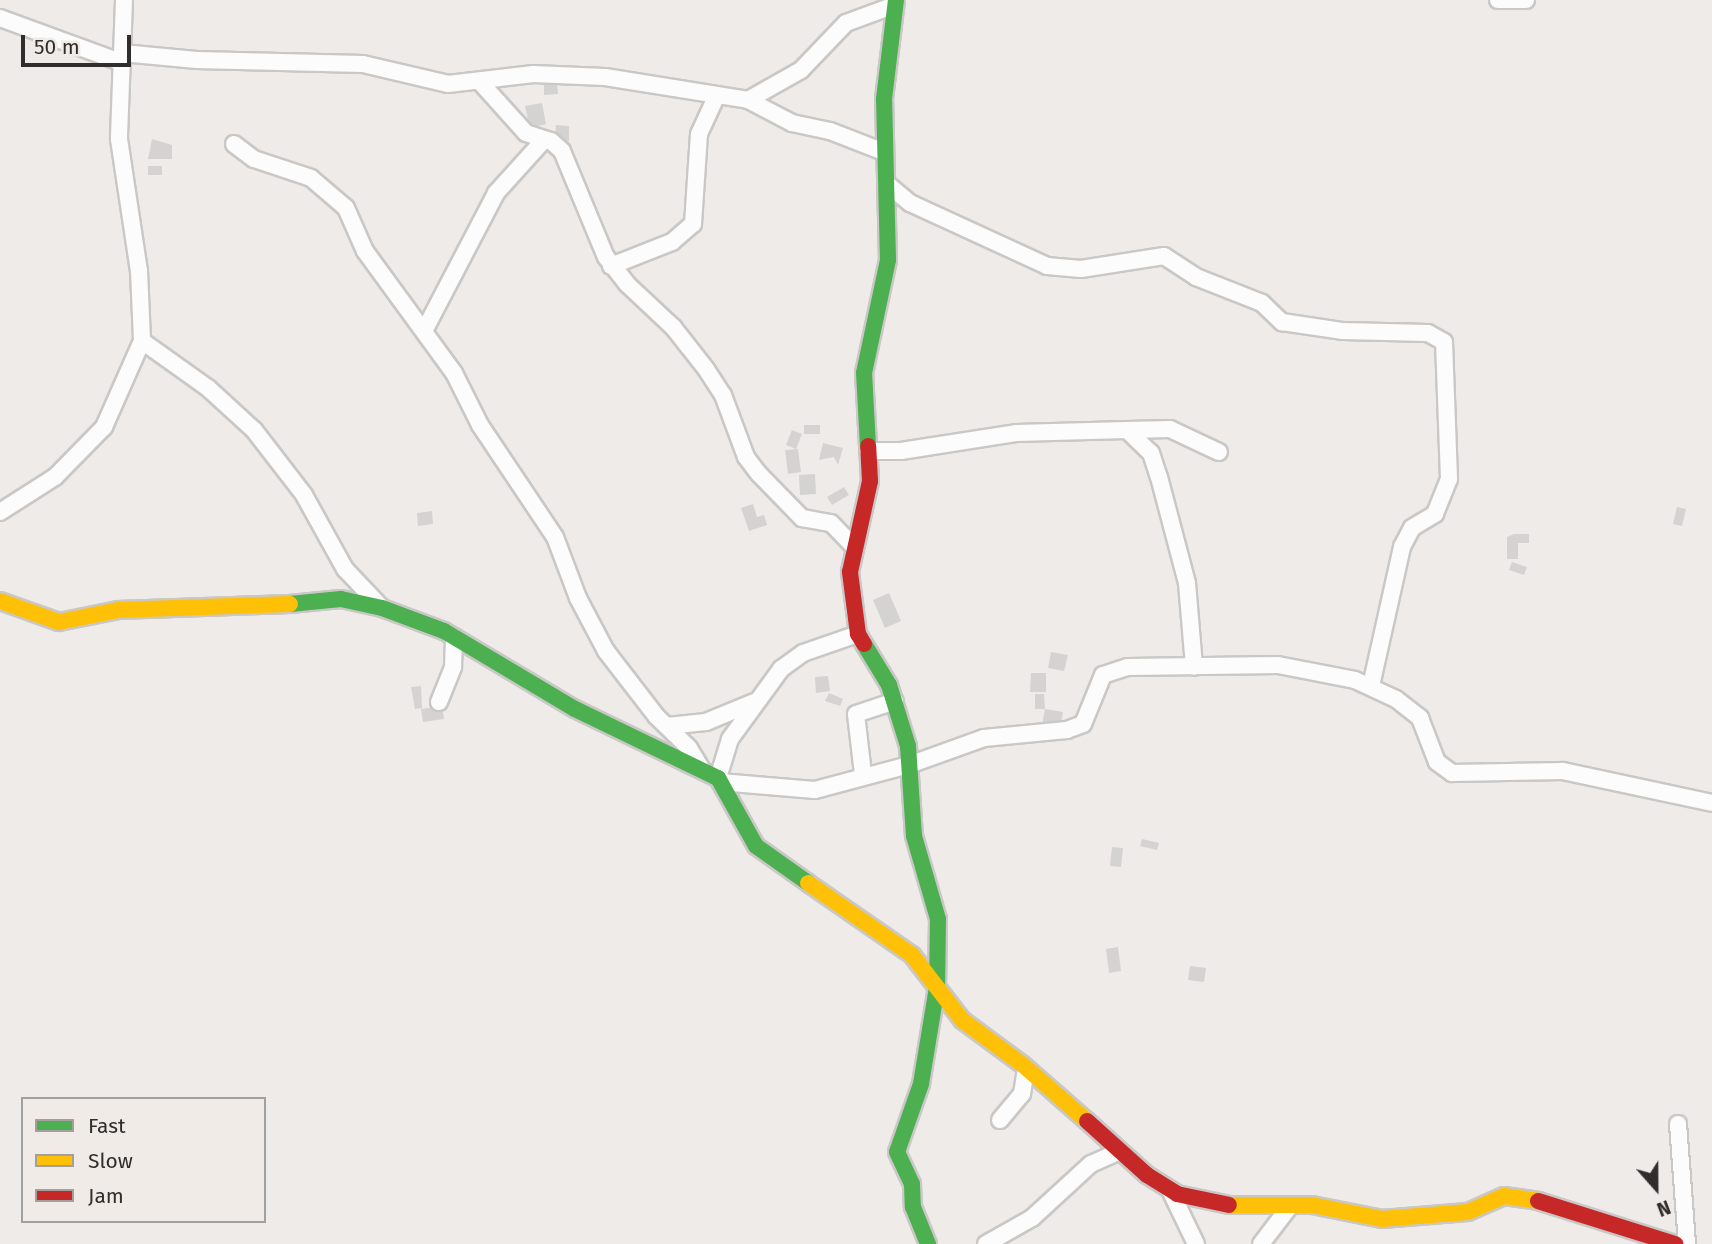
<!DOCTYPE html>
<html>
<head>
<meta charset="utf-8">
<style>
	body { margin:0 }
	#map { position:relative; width:1712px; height:1244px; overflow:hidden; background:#eeebe9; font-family:"Fira Sans",sans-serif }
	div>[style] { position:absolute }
	.building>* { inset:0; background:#d5d3d1 }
	.roads { filter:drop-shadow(2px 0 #cac8c6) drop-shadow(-2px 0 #cac8c6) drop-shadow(0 2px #cac8c6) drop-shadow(0 -2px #cac8c6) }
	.street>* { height:16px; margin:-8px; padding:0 8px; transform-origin:8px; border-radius:8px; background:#fcfcfc }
	.fast>* { height:16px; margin:-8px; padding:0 8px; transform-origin:8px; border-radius:8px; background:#4caf50 }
	.slow>* { height:16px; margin:-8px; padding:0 8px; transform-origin:8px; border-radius:8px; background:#ffc107 }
	.jam>* { height:16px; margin:-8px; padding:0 8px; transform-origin:8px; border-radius:8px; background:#c62828 }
	span { translate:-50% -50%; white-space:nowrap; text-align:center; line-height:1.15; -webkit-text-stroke:5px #f0ebe7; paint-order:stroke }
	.legend { position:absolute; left:21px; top:1097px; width:245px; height:126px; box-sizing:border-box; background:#f0ebe7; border:2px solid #a39f9c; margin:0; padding:9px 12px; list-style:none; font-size:21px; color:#2f2e2c }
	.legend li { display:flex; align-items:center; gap:14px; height:35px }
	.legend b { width:35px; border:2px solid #a39f9c }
	.north { position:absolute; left:1621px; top:1153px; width:70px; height:70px; -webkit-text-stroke:5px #f0ebe7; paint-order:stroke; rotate:159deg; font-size:19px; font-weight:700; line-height:28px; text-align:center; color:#2f2e2c }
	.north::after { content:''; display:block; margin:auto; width:24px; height:32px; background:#2f2e2c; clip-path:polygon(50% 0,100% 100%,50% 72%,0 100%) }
	.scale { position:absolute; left:21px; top:35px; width:110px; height:32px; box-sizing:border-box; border:4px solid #2f2e2c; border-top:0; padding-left:9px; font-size:21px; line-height:24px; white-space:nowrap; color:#2f2e2c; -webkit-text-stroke:5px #f0ebe7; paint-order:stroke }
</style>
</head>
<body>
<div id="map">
	<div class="building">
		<div style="clip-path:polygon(557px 83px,558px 94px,544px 95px,544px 84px)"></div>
		<div style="clip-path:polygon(542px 103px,546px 124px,530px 128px,525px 106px)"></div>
		<div style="clip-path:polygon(556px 125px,569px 126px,569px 141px,555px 141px)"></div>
		<div style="clip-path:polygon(152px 139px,172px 145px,172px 159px,148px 159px)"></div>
		<div style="clip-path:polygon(148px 166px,162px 166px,162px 175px,148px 175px)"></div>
		<div style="clip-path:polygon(804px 425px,820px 425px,820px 434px,804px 434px)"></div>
		<div style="clip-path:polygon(792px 430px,802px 434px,796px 449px,786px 445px)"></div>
		<div style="clip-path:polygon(823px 443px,843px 448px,838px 465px,834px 457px,819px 460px)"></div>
		<div style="clip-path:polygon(798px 449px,801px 472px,788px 474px,785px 450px)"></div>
		<div style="clip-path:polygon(815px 474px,816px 494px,800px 495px,799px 475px)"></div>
		<div style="clip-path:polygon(844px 487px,849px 495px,832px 505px,827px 497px)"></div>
		<div style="clip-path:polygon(753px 504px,757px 517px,764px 515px,767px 525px,749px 531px,741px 508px)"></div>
		<div style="clip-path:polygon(1677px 507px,1686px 509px,1682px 526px,1673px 524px)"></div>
		<div style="clip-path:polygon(432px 511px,433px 524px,418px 526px,417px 513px)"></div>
		<div style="clip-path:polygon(1514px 534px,1529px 534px,1529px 543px,1518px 543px,1518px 559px,1507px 559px,1507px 537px)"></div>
		<div style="clip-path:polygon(1512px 562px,1527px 567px,1524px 575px,1509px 570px)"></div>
		<div style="clip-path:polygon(889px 593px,901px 621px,885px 628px,873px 600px)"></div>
		<div style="clip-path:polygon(1051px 652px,1068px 655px,1064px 671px,1048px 668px)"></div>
		<div style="clip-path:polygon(1031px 673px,1046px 673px,1046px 692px,1030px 692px)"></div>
		<div style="clip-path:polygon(828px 676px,830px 691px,816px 693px,815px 677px)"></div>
		<div style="clip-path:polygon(421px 686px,422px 708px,415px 709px,411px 687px)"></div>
		<div style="clip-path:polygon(829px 693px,843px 699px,840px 706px,825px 701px)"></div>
		<div style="clip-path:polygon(1035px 694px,1044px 694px,1045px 709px,1035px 709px)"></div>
		<div style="clip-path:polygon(442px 706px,444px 719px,423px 722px,421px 709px)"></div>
		<div style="clip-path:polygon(1045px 709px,1063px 712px,1060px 728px,1042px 725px)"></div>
		<div style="clip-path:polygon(1142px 839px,1159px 843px,1157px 850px,1140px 846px)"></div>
		<div style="clip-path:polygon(1112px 847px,1123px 848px,1121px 867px,1110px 866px)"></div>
		<div style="clip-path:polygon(1118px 947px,1121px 971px,1109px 973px,1106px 949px)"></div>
		<div style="clip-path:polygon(1190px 966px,1206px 968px,1204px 982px,1188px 980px)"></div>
	</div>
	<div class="roads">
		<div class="street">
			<div style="left:124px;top:0;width:139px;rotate:92.1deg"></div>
			<div style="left:119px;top:139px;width:134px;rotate:81.4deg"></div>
			<div style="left:139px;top:271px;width:70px;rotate:87.5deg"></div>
			<div style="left:142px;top:341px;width:81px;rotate:35.5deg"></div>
			<div style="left:208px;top:388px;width:62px;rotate:42.4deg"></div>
			<div style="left:254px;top:430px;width:82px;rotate:52.4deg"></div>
			<div style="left:304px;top:495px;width:85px;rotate:61deg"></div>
			<div style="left:345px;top:569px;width:54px;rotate:46.5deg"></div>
			<div style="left:1498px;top:0;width:28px"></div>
			<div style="left:0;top:18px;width:128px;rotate:20.1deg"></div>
			<div style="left:122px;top:53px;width:75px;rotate:5.3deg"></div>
			<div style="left:197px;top:60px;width:166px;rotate:1.4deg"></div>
			<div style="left:363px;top:64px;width:87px;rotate:13.2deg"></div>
			<div style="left:448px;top:84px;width:86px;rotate:-6.7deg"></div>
			<div style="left:533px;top:74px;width:72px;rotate:2.4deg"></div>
			<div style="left:605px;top:77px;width:145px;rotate:9.1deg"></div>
			<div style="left:748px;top:100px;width:50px;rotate:27.6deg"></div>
			<div style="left:792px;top:123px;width:39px;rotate:12deg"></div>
			<div style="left:830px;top:131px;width:58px;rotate:21.3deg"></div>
			<div style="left:481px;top:83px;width:67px;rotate:48deg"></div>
			<div style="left:526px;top:133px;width:26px;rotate:18deg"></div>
			<div style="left:551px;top:141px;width:15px;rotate:42deg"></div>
			<div style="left:562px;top:151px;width:115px;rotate:67.5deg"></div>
			<div style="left:606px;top:257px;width:34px;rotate:52deg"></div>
			<div style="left:627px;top:284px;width:63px;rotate:43.1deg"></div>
			<div style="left:673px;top:327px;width:53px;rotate:51.8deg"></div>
			<div style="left:706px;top:369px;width:31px;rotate:57deg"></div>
			<div style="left:723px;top:395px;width:66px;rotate:69.6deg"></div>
			<div style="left:746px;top:457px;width:21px;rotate:53deg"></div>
			<div style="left:759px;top:474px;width:62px;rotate:45.7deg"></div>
			<div style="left:802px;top:518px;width:29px;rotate:10deg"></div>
			<div style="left:831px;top:523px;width:33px;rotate:46deg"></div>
			<div style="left:748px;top:100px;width:61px;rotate:-29.5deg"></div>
			<div style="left:801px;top:70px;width:65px;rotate:-46.2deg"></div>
			<div style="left:846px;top:23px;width:52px;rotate:-20.2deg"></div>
			<div style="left:234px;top:144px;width:25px;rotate:37deg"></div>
			<div style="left:254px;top:159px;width:60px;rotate:18.4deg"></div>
			<div style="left:311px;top:178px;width:46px;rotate:40.6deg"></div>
			<div style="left:346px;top:208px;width:47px;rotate:66.2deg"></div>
			<div style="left:365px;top:251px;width:151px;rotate:53.9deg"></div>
			<div style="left:454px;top:373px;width:58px;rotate:63.4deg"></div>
			<div style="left:480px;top:425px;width:135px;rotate:56.2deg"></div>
			<div style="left:555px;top:537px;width:65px;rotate:69.3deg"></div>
			<div style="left:578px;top:598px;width:60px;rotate:62.2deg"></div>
			<div style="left:606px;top:651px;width:82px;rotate:52.4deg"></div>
			<div style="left:656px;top:716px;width:46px;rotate:44.1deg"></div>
			<div style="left:689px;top:748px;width:26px;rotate:59deg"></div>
			<div style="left:886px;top:183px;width:31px;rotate:40deg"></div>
			<div style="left:910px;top:203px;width:151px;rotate:24.7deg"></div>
			<div style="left:1047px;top:266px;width:34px;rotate:5deg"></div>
			<div style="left:1081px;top:269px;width:84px;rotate:-8.9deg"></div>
			<div style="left:1164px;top:256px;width:38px;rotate:33deg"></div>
			<div style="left:1196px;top:277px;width:71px;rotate:21.5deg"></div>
			<div style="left:1262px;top:303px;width:28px;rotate:44deg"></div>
			<div style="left:1282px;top:322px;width:62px;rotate:8.4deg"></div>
			<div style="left:1343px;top:331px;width:85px;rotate:1.3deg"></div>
			<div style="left:1428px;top:333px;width:18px;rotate:29deg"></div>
			<div style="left:1444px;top:342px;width:137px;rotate:87.9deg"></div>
			<div style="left:1449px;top:479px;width:38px;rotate:112deg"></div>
			<div style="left:1435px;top:514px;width:27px;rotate:149deg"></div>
			<div style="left:1412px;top:528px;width:21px;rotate:118deg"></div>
			<div style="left:1402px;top:547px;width:142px;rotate:102.6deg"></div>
			<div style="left:611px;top:266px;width:66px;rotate:-21.5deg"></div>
			<div style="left:672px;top:242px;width:28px;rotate:-41deg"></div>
			<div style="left:693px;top:224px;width:90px;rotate:-86.2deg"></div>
			<div style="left:699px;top:134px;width:43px;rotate:-65.2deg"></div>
			<div style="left:424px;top:331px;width:156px;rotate:-62.4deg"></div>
			<div style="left:496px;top:193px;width:70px;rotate:-47.9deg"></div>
			<div style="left:1127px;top:430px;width:43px;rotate:-1.3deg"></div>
			<div style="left:1170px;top:429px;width:54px;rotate:25.1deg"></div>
			<div style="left:868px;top:451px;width:33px"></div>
			<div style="left:901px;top:451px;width:116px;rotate:-8.9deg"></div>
			<div style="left:1016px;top:433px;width:111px;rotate:-1.5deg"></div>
			<div style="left:1127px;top:430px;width:33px;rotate:44deg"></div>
			<div style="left:1151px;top:453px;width:25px;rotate:72deg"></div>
			<div style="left:1159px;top:477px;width:110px;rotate:75.2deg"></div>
			<div style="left:1187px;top:583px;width:84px;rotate:85.2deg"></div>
			<div style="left:0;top:512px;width:65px;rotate:-32.5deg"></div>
			<div style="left:55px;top:477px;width:70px;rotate:-45.6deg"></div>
			<div style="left:104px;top:427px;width:94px;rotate:-66.2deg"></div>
			<div style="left:439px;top:702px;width:38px;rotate:-68deg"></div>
			<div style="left:453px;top:667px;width:30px;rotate:-88deg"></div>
			<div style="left:667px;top:726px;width:39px;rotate:-6deg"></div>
			<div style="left:706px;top:722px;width:52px;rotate:-22.6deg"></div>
			<div style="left:863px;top:774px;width:60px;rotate:-96.7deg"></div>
			<div style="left:856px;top:714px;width:41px;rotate:-18.4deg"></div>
			<div style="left:718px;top:778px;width:41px;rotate:-72.9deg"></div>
			<div style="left:730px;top:739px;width:87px;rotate:-53.9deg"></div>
			<div style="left:781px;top:669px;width:27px;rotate:-36deg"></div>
			<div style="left:803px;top:653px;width:58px;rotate:-19.1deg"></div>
			<div style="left:720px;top:782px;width:95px;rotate:4.8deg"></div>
			<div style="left:815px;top:790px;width:97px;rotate:-14.9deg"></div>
			<div style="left:909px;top:765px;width:80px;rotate:-19.8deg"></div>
			<div style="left:984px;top:738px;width:83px;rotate:-5.5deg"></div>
			<div style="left:1067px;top:730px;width:17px;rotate:-21deg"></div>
			<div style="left:1083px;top:724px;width:53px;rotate:-67.8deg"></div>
			<div style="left:1103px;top:675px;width:26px;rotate:-18deg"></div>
			<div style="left:1128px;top:667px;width:150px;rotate:-0.8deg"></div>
			<div style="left:1278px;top:665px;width:78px;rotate:11deg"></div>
			<div style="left:1355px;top:680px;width:45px;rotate:24.9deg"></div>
			<div style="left:1396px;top:699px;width:31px;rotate:38deg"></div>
			<div style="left:1420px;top:718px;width:47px;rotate:68.9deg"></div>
			<div style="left:1437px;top:762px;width:19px;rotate:36deg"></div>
			<div style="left:1452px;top:773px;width:111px;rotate:-1deg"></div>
			<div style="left:1563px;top:771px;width:152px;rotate:12.1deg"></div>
			<div style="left:1000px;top:1120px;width:34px;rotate:-50deg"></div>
			<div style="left:1022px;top:1094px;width:26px;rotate:-81deg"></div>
			<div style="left:1678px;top:1124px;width:120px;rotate:85.7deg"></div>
			<div style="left:1170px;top:1190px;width:60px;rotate:64.3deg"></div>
			<div style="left:986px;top:1244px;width:53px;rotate:-29.5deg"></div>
			<div style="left:1032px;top:1218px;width:80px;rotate:-42.5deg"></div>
			<div style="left:1091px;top:1164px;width:30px;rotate:-24deg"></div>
			<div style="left:1261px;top:1244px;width:48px;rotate:-52.7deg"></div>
		</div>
		<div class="fast">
			<div style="left:868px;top:446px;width:73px;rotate:-93.1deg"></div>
			<div style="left:864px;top:373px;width:116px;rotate:-78deg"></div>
			<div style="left:888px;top:260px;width:161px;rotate:-91.4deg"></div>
			<div style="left:884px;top:99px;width:100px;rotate:-83.1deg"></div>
			<div style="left:290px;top:604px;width:51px;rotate:-5.6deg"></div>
			<div style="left:341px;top:599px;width:42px;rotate:12.4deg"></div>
			<div style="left:382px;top:608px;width:66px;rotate:20.4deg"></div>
			<div style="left:444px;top:631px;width:152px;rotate:30.8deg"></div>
			<div style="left:575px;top:709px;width:159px;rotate:25.8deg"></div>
			<div style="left:718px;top:778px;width:78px;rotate:60.8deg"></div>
			<div style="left:756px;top:846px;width:64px;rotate:35.4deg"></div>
			<div style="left:864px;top:644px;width:48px;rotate:58.6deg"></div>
			<div style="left:889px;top:685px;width:64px;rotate:72.7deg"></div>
			<div style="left:908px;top:746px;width:90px;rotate:86.2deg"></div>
			<div style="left:914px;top:836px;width:86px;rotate:73.9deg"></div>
			<div style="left:938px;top:919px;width:68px;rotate:90.8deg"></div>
			<div style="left:937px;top:987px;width:98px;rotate:99.4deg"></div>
			<div style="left:921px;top:1084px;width:72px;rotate:109.4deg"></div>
			<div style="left:897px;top:1152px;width:35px;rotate:65deg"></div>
			<div style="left:912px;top:1184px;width:23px;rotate:88deg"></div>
			<div style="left:913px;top:1207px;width:40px;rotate:68deg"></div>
		</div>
		<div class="slow">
			<div style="left:0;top:601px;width:63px;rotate:19.6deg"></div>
			<div style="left:59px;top:622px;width:60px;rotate:-11.5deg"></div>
			<div style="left:118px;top:610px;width:172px;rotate:-2deg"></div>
			<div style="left:808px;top:883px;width:126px;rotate:34.7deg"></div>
			<div style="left:912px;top:955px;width:82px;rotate:52.4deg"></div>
			<div style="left:962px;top:1020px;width:76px;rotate:36.4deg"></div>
			<div style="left:1023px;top:1065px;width:85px;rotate:41.2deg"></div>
			<div style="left:1229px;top:1205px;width:83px"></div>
			<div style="left:1312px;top:1205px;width:71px;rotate:11.3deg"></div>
			<div style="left:1382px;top:1219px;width:86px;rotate:-4.7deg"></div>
			<div style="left:1468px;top:1212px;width:39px;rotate:-24deg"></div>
			<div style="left:1504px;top:1196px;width:34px;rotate:8deg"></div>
		</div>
		<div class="jam">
			<div style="left:864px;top:644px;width:12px;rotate:-121deg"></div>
			<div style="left:858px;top:634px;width:63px;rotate:-97.4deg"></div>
			<div style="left:850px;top:572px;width:93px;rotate:-77.6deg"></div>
			<div style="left:870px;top:481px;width:35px;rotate:-93deg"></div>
			<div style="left:1087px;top:1121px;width:81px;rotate:42deg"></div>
			<div style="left:1147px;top:1175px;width:36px;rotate:32deg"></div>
			<div style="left:1177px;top:1194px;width:53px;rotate:11.9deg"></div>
			<div style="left:1538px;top:1201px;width:144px;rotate:17.4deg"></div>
		</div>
	</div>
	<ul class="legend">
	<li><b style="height:9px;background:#4caf50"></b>Fast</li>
	<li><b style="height:9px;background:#ffc107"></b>Slow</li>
	<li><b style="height:9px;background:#c62828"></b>Jam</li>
	</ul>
	<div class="north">N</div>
	<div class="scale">50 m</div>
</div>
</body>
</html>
